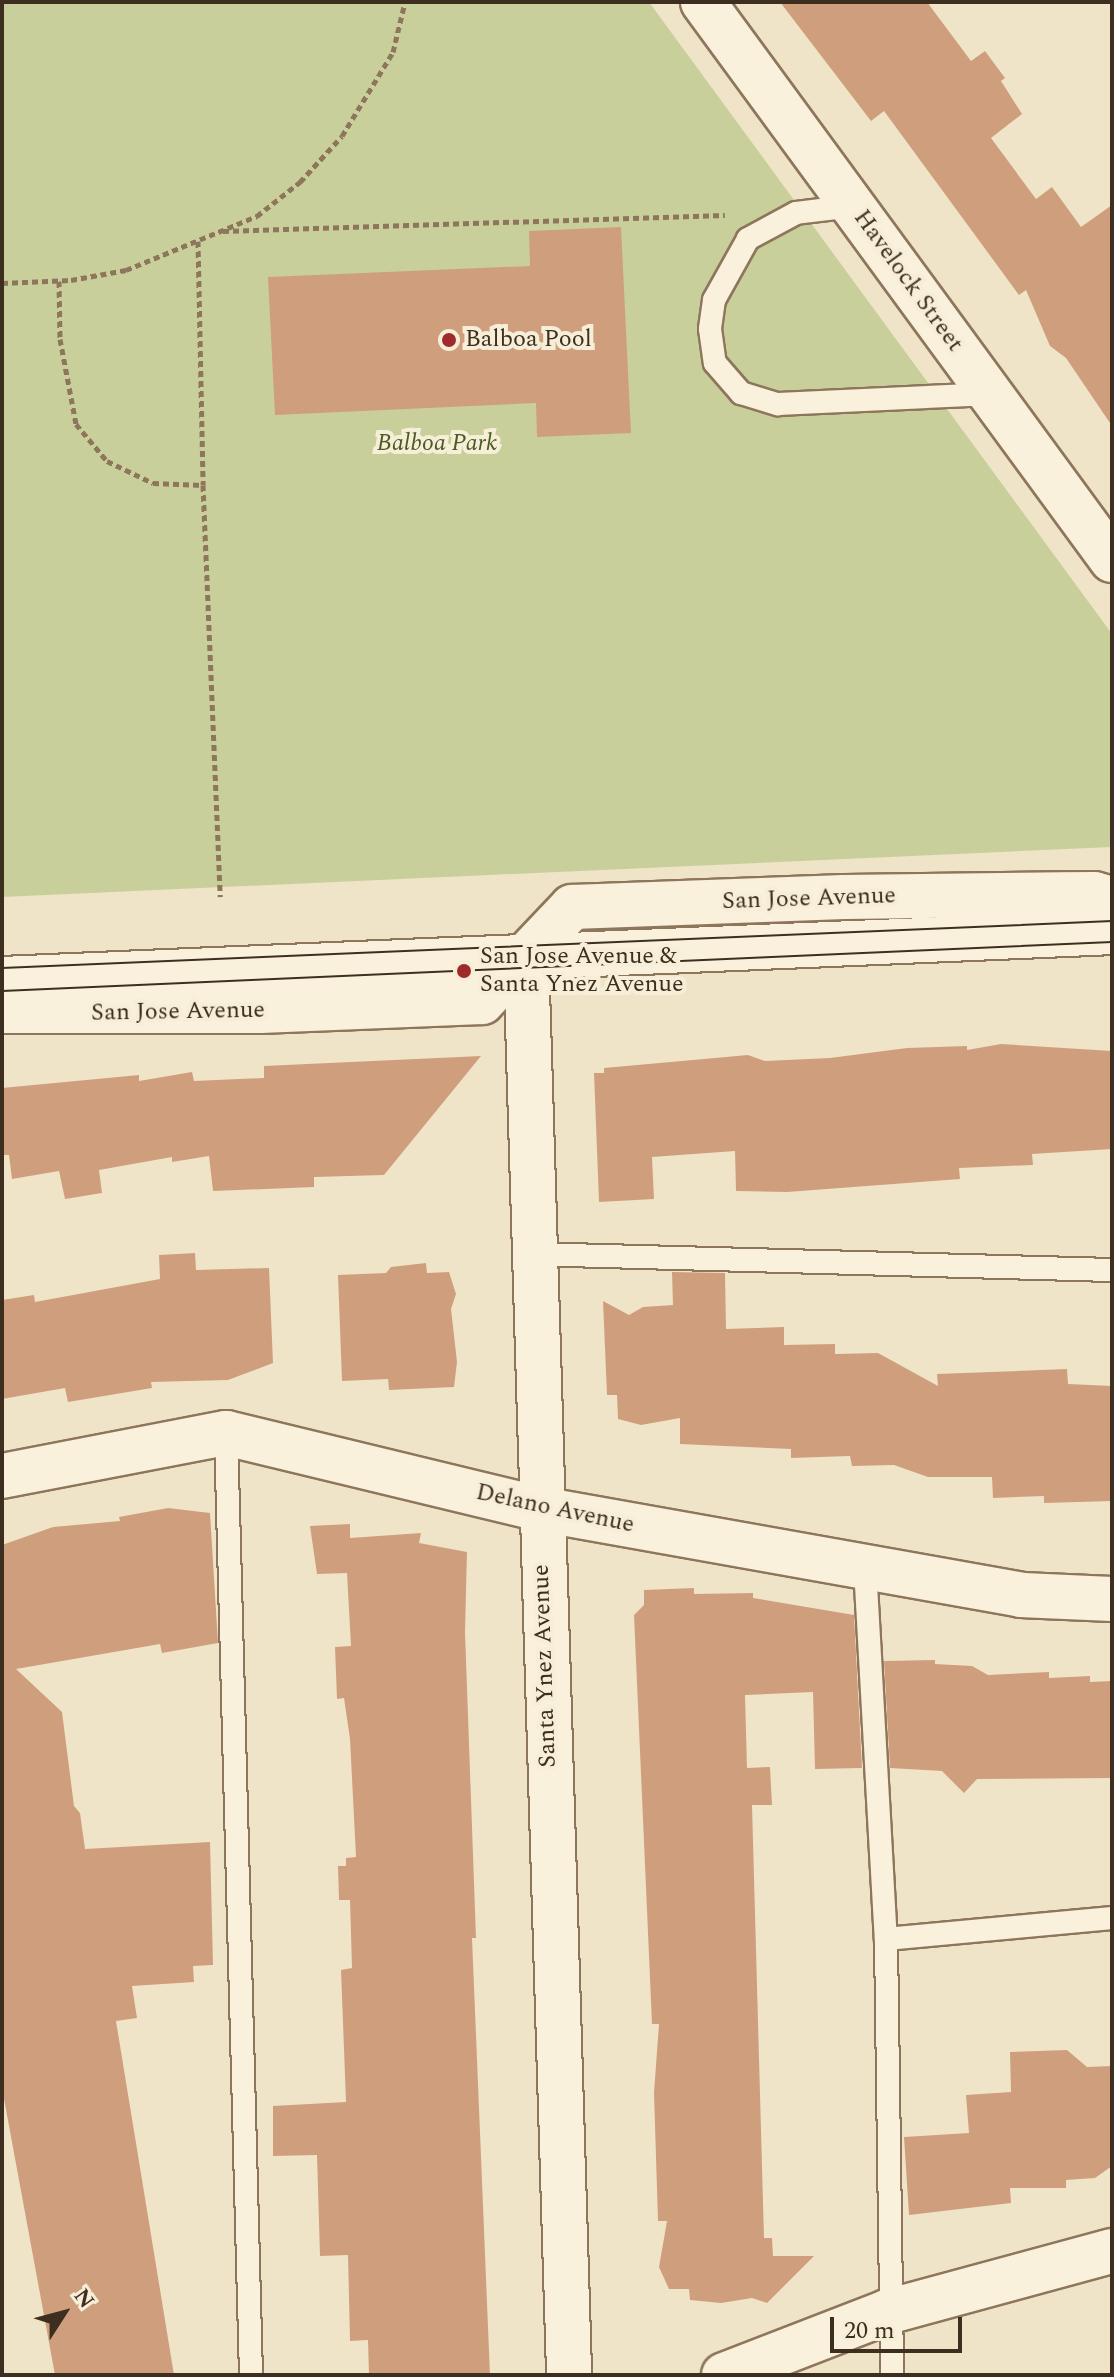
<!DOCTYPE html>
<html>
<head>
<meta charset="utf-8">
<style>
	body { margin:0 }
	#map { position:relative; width:1114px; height:2377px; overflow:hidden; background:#f0e4c8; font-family:Spectral,serif }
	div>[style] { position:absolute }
	.green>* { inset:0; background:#c9cf9b }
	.building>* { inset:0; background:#cf9f7d }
	.path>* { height:5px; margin-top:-2.5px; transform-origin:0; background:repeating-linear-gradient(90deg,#8d765c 0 6px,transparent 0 10px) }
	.roads { filter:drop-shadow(2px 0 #8d765c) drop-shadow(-2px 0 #8d765c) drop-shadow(0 2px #8d765c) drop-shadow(0 -2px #8d765c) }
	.lane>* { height:22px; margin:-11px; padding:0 11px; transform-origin:11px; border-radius:11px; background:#faf1dc }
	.street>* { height:44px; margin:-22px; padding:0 22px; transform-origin:22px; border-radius:22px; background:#faf1dc }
	.secondary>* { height:44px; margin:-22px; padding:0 22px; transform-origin:22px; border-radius:22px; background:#faf1dc }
	.tram>* { height:2px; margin:-1px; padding:0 1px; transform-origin:1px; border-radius:1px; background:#3d2e20 }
	.dots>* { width:22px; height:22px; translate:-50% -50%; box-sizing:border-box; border:4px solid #f7eed8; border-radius:50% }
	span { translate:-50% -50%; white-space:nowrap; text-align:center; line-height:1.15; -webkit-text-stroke:8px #f7eed8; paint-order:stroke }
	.street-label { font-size:24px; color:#3d2e20 }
	.poi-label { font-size:24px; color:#3d2e20 }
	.left { translate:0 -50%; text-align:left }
	.park-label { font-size:24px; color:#4d5a26; font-style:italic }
	.frame { position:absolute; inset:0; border:4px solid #3d2e20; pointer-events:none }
	.north { position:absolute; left:24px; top:2273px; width:80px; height:80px; -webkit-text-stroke:6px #f7eed8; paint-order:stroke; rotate:54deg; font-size:22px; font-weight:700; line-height:32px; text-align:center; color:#3d2e20 }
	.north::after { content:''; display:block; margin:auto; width:28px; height:36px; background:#3d2e20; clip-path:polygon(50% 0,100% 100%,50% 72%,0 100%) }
	.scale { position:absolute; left:830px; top:2317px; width:132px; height:36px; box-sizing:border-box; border:4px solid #3d2e20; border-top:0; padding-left:10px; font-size:24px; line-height:28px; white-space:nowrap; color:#3d2e20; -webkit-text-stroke:6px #f7eed8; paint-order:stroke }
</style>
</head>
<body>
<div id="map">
	<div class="green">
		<div style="clip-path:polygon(2px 2px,649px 2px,1112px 634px,1112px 847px,2px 897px)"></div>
	</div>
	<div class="building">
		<div style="clip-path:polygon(780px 2px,927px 2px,971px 61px,985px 51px,1005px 78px,1001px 81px,1022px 114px,991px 138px,1036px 199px,1052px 187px,1081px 227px,1112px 205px,1112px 426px,1066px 358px,1050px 346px,1026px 290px,1019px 295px,884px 111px,871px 121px)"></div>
		<div style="clip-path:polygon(621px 227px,631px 433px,537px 437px,536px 403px,275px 415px,268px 277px,530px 266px,529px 231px)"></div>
		<div style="clip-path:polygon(1001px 1044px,1112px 1051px,1112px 1149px,1032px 1154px,1033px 1165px,959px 1168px,960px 1179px,787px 1192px,736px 1191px,735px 1151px,652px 1157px,654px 1199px,599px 1202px,594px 1073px,604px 1073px,604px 1068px,748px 1055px,765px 1061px,830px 1058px,907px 1048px,967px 1046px,967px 1050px)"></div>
		<div style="clip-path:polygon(481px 1056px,384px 1175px,314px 1177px,314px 1187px,213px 1191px,209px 1156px,172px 1162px,172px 1157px,99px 1170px,102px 1193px,65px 1199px,59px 1171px,12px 1179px,9px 1155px,2px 1155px,2px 1088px,139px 1075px,139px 1081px,192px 1072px,194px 1081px,264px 1078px,264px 1066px)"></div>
		<div style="clip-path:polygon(195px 1253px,196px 1270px,269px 1268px,273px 1363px,228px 1380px,151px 1382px,152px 1388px,68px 1402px,65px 1388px,2px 1399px,2px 1300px,34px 1295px,35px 1302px,160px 1279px,159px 1255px)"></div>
		<div style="clip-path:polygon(426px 1263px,427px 1273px,449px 1272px,456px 1294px,451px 1309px,457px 1362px,454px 1387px,389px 1390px,388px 1379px,342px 1381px,338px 1275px,386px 1273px,391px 1267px)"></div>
		<div style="clip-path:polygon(672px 1272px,725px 1273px,726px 1329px,784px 1327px,784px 1345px,835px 1344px,835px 1354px,878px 1353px,938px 1386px,937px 1374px,1067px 1369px,1068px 1384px,1112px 1386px,1112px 1501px,1044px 1503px,1044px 1496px,993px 1498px,992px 1477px,928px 1477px,894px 1465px,852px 1466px,850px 1456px,791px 1458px,791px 1449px,680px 1444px,680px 1418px,641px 1425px,618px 1419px,617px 1395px,607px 1395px,603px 1301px,629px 1315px,643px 1307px,673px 1305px)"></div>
		<div style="clip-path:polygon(168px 1508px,210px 1513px,218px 1643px,162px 1653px,160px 1644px,16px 1669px,62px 1712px,74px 1806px,80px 1813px,85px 1849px,210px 1842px,213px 1965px,193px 1966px,194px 1982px,132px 1986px,137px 2018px,116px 2021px,174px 2375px,55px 2375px,2px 2088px,2px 1545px,53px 1527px,120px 1521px,119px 1517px)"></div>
		<div style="clip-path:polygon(350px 1524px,350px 1538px,421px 1533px,419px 1543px,467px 1552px,465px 1632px,476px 1938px,472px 1938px,490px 2375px,369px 2375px,368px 2340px,350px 2341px,348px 2255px,320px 2256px,317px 2155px,273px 2156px,273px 2106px,346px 2102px,341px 1970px,352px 1968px,350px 1900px,339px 1900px,338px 1866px,346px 1866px,346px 1858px,356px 1857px,350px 1739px,344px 1698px,337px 1699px,335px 1647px,351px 1646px,347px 1573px,317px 1574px,310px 1526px)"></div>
		<div style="clip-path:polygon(694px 1588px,694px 1594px,753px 1593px,753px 1598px,854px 1615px,862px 1768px,815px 1769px,813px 1692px,745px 1695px,747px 1768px,770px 1767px,772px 1805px,752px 1805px,764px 2238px,772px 2238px,773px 2256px,814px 2256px,767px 2303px,752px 2298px,721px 2303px,690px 2300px,689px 2289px,669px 2289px,659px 2267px,667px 2221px,658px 2221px,654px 2093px,659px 2024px,652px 2024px,634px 1615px,644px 1605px,644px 1590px)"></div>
		<div style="clip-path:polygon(935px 1660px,935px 1664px,972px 1666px,988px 1675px,1049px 1672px,1049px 1678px,1090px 1676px,1090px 1682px,1112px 1681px,1112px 1778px,977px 1779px,964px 1793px,942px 1771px,890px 1768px,884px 1661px)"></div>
		<div style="clip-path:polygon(1067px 2050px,1087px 2067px,1112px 2066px,1112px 2166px,1095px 2178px,1066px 2180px,1066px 2188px,1010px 2188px,1011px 2203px,909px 2215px,904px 2137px,969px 2133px,966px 2095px,1011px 2092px,1010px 2052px)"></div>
	</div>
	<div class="path">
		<div style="left:223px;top:231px;width:502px;rotate:-1.83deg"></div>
		<div style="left:198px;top:241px;width:244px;rotate:88.8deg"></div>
		<div style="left:59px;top:281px;width:58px;rotate:89deg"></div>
		<div style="left:60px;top:339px;width:86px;rotate:79.3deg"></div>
		<div style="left:76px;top:424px;width:48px;rotate:50deg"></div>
		<div style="left:107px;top:461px;width:51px;rotate:25.6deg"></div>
		<div style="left:153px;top:483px;width:50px;rotate:2.3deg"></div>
		<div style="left:203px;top:485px;width:412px;rotate:87.6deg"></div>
		<div style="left:2px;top:283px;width:69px;rotate:-2.5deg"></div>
		<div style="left:71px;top:280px;width:56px;rotate:-10.3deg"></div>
		<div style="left:126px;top:270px;width:142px;rotate:-22.4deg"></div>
		<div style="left:257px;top:216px;width:55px;rotate:-38.3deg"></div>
		<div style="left:300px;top:182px;width:62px;rotate:-47.6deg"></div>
		<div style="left:342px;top:136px;width:98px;rotate:-58.7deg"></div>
		<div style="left:393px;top:52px;width:51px;rotate:-76.5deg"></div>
	</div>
	<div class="roads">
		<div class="lane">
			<div style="left:853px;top:206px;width:57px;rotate:173deg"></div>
			<div style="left:796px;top:213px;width:55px;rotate:151.6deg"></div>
			<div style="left:748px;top:239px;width:70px;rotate:119.1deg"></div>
			<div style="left:714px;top:300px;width:29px;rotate:98deg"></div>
			<div style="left:710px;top:329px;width:34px;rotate:82deg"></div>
			<div style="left:715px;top:363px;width:40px;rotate:49deg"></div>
			<div style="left:741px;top:393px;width:39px;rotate:17deg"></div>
			<div style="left:778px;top:404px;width:213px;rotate:-2.7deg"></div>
			<div style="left:531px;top:1254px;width:581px;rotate:1.58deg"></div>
			<div style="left:226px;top:1433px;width:942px;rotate:88.48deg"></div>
			<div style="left:865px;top:1567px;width:373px;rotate:86.8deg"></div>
			<div style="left:886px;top:1939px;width:436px;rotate:89.2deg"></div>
			<div style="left:886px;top:1939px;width:227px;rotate:-5.3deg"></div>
		</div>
		<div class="street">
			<div style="left:703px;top:2px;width:692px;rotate:53.76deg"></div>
			<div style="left:526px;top:956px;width:1420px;rotate:88.26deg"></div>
			<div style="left:2px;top:1476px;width:228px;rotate:-10.9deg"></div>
			<div style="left:226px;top:1433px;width:323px;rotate:13.6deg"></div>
			<div style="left:540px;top:1509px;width:489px;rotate:10.1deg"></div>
			<div style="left:1021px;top:1595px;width:91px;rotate:2.5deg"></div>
			<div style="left:724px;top:2375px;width:175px;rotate:-21.1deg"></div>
			<div style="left:887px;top:2312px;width:233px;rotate:-15.2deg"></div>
		</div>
		<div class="secondary">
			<div style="left:2px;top:979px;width:1111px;rotate:-2.42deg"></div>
			<div style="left:2px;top:1011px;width:258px"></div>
			<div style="left:260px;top:1011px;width:222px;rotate:-2.3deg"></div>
			<div style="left:482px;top:1002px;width:131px;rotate:-46.5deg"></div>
			<div style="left:572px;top:907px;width:272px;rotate:-2.1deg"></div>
			<div style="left:844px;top:897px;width:250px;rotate:-0.7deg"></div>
			<div style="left:1094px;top:894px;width:19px;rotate:16deg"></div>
		</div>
	</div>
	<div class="tram">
		<div style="left:2px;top:968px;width:1111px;rotate:-2.42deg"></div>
		<div style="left:2px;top:991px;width:1111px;rotate:-2.53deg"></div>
	</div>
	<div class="dots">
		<div style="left:449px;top:340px;background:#9e2a2b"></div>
		<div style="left:464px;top:971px;background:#9e2a2b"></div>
	</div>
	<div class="street-label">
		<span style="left:908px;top:281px;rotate:54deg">Havelock Street</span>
		<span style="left:809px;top:899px;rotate:-2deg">San Jose Avenue</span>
		<span style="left:178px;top:1012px;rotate:-1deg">San Jose Avenue</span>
		<span style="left:555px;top:1509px;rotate:12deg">Delano Avenue</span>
		<span style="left:545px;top:1666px;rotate:-92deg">Santa Ynez Avenue</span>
	</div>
	<div class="poi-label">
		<span class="left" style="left:465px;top:340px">Balboa Pool</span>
		<span class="left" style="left:480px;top:971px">San Jose Avenue &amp;<br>Santa Ynez Avenue</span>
	</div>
	<div class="park-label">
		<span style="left:437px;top:444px">Balboa Park</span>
	</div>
	<div class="frame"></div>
	<div class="north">N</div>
	<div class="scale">20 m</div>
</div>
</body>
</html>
